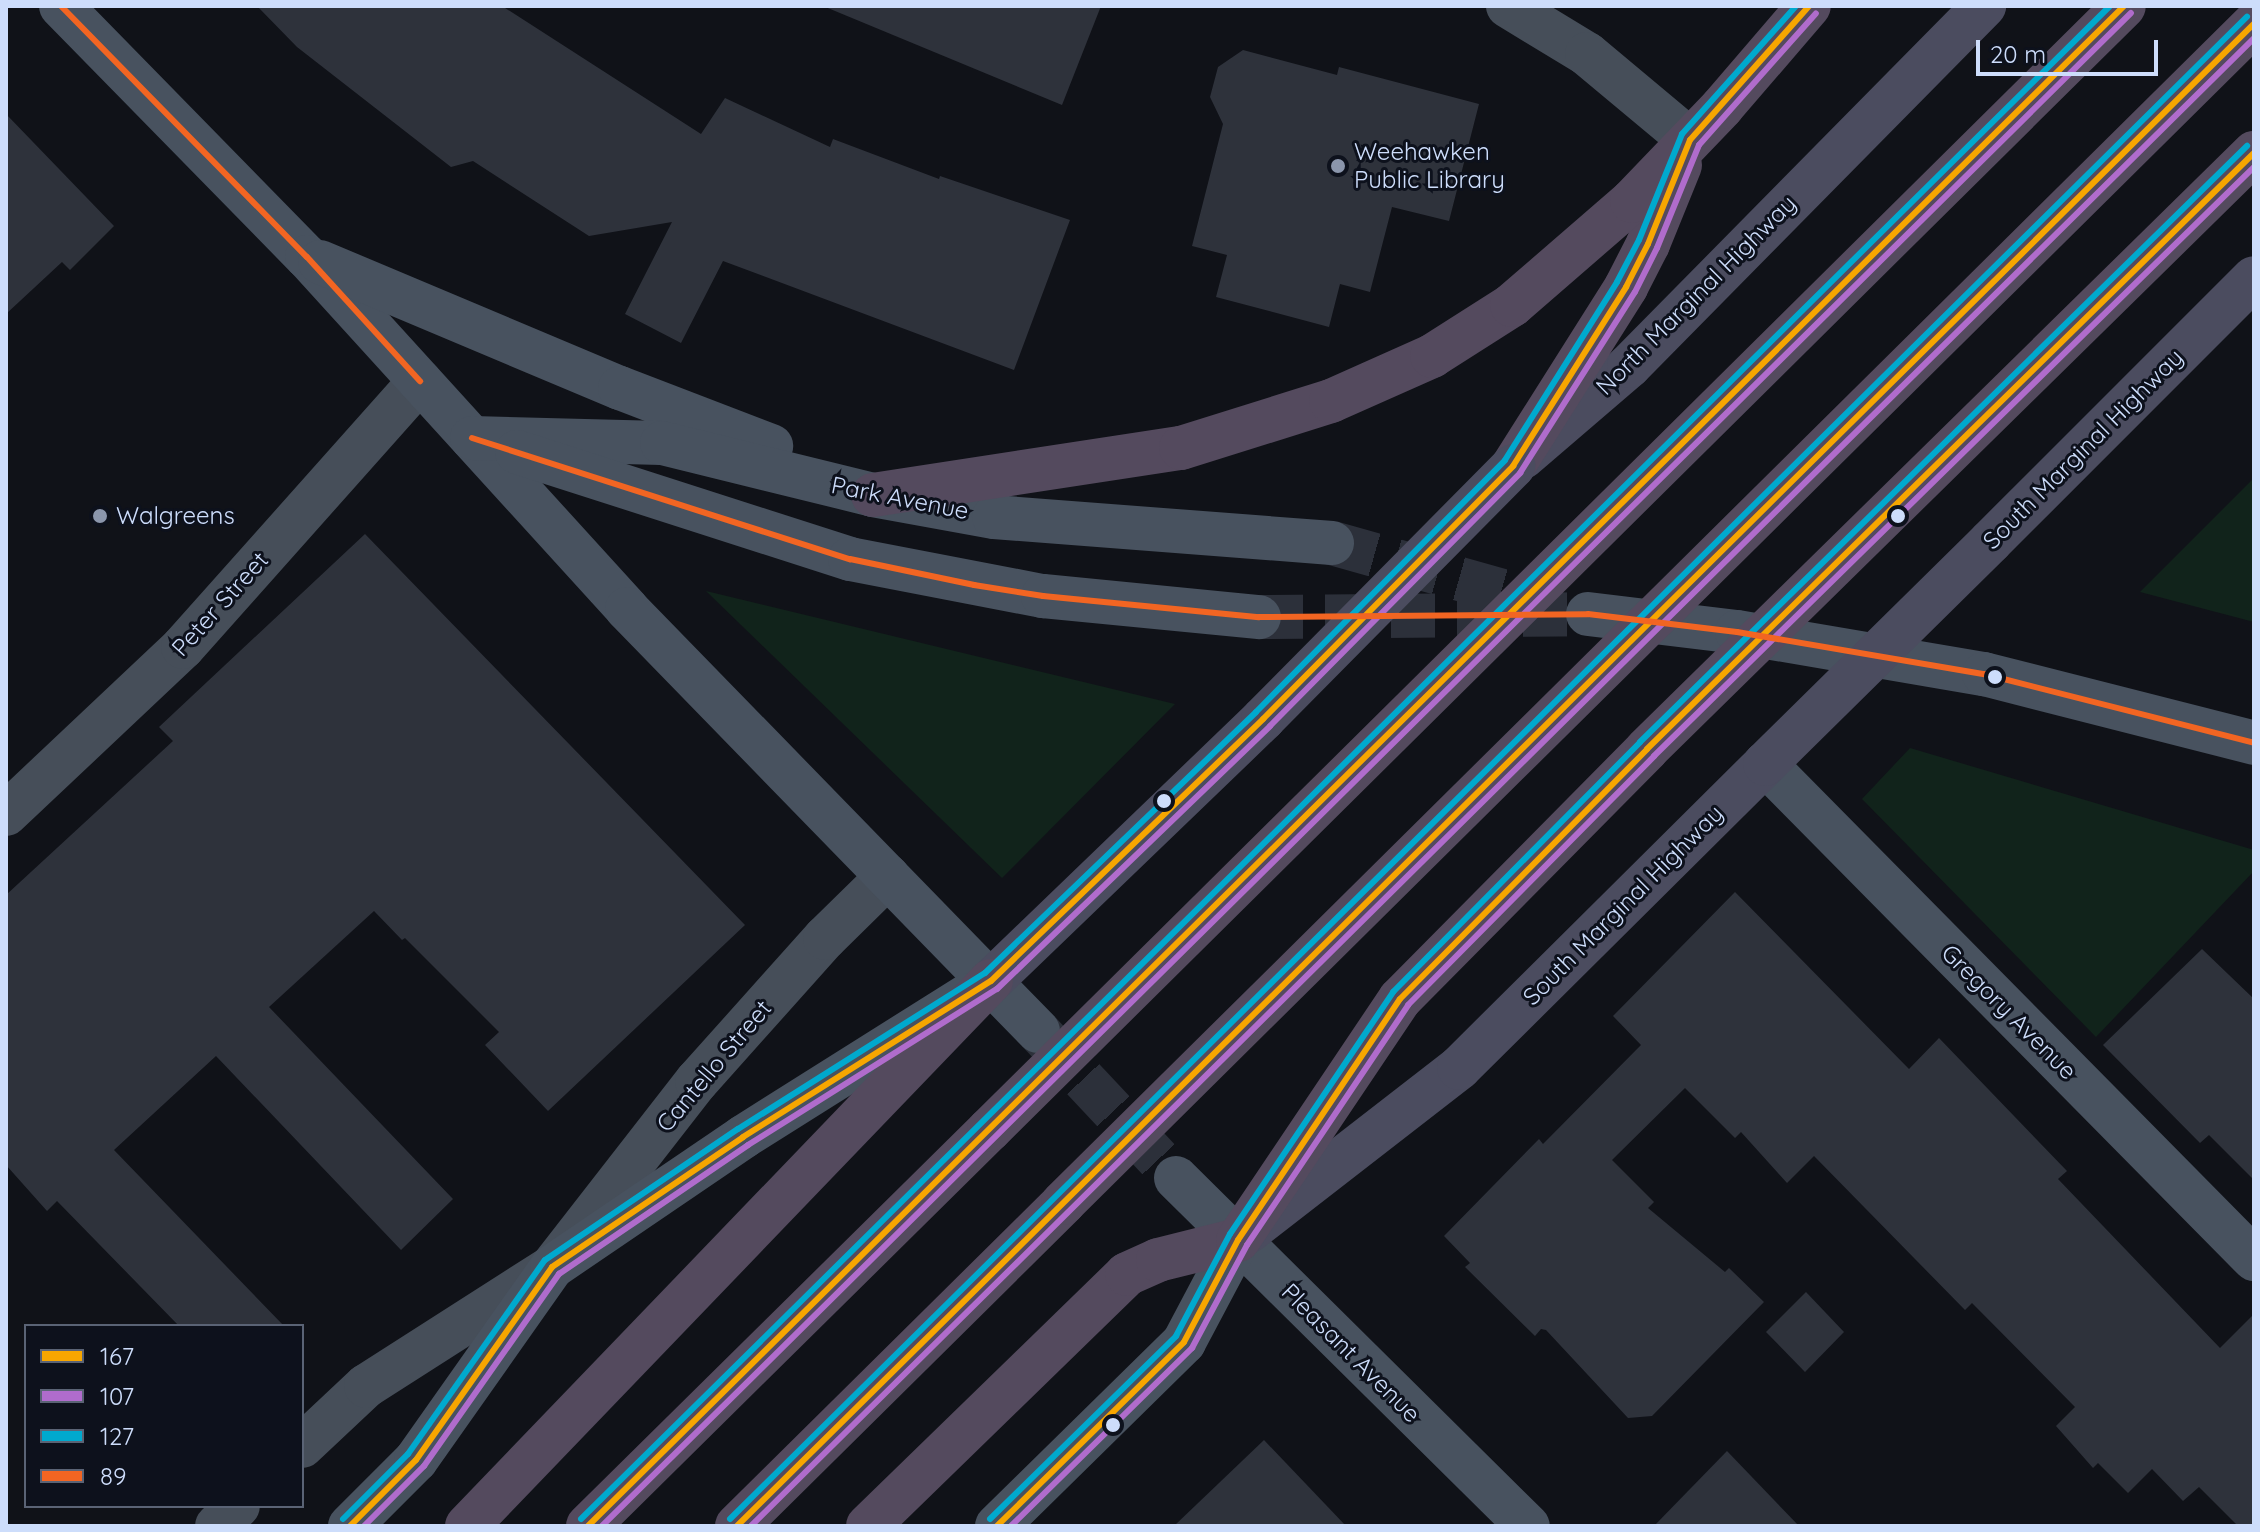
<!DOCTYPE html>
<html>
<head>
<meta charset="utf-8">
<style>
	body { margin:0 }
	#map { position:relative; width:2260px; height:1532px; overflow:hidden; background:#101218; font-family:Quicksand,sans-serif }
	div>[style] { position:absolute }
	.green>* { inset:0; background:#11231b }
	.building>* { inset:0; background:#2e323b }
	.secondary-tunnel>* { height:44px; margin-top:-22px; transform-origin:0; background:repeating-linear-gradient(90deg,#2c303a 0 44px,transparent 0 66px) }
	.street>* { height:44px; margin:-22px; padding:0 22px; transform-origin:22px; border-radius:22px; background:#464e59 }
	.secondary>* { height:44px; margin:-22px; padding:0 22px; transform-origin:22px; border-radius:22px; background:#48525f }
	.primary>* { height:44px; margin:-22px; padding:0 22px; transform-origin:22px; border-radius:22px; background:#4b4c5f }
	.highway>* { height:44px; margin:-22px; padding:0 22px; transform-origin:22px; border-radius:22px; background:#544a5e }
	.primary-bridge>* { height:44px; margin:-22px; padding:0 22px; transform-origin:22px; border-radius:22px; background:#4b4c5f }
	.highway-bridge>* { height:44px; margin:-22px; padding:0 22px; transform-origin:22px; border-radius:22px; background:#544a5e }
	.bus-1>* { height:6px; margin:-3px; padding:0 3px; transform-origin:3px; border-radius:3px; background:#f7a600 }
	.bus-2>* { height:6px; margin:-3px; padding:0 3px; transform-origin:3px; border-radius:3px; background:#b06ccc }
	.bus-3>* { height:6px; margin:-3px; padding:0 3px; transform-origin:3px; border-radius:3px; background:#00a9ce }
	.bus-4>* { height:6px; margin:-3px; padding:0 3px; transform-origin:3px; border-radius:3px; background:#f26522 }
	.dots>* { width:22px; height:22px; translate:-50% -50%; box-sizing:border-box; border:4px solid #0d111c; border-radius:50% }
	span { translate:-50% -50%; white-space:nowrap; text-align:center; line-height:1.15; -webkit-text-stroke:6px #0d111c; paint-order:stroke }
	.poi-label { font-size:24px; color:#cdddfb }
	.left { translate:0 -50%; text-align:left }
	.street-label { font-size:24px; color:#cdddfb }
	.frame { position:absolute; inset:0; border:8px solid #cdddfb; pointer-events:none }
	.legend { position:absolute; left:24px; top:1324px; width:280px; height:184px; box-sizing:border-box; background:#0d111c; border:2px solid #5a6375; margin:0; padding:10px 14px; list-style:none; font-size:24px; color:#cdddfb }
	.legend li { display:flex; align-items:center; gap:16px; height:40px }
	.legend b { width:40px; border:2px solid #5a6375 }
	.scale { position:absolute; left:1976px; top:40px; width:182px; height:36px; box-sizing:border-box; border:4px solid #cdddfb; border-top:0; padding-left:10px; font-size:24px; line-height:28px; white-space:nowrap; color:#cdddfb; -webkit-text-stroke:6px #0d111c; paint-order:stroke }
</style>
</head>
<body>
<div id="map">
	<div class="green">
		<div style="clip-path:polygon(2254px 478px,2254px 622px,2140px 592px)"></div>
		<div style="clip-path:polygon(706px 591px,1175px 704px,1002px 878px)"></div>
		<div style="clip-path:polygon(1910px 748px,2254px 850px,2254px 871px,2096px 1037px,1862px 799px)"></div>
	</div>
	<div class="building">
		<div style="clip-path:polygon(257px 6px,502px 6px,701px 134px,725px 98px,830px 147px,833px 139px,939px 179px,940px 176px,1070px 220px,1014px 370px,723px 261px,681px 343px,625px 314px,672px 222px,589px 236px,473px 161px,451px 167px,297px 47px)"></div>
		<div style="clip-path:polygon(823px 6px,1101px 6px,1062px 105px)"></div>
		<div style="clip-path:polygon(1243px 50px,1337px 75px,1339px 67px,1479px 104px,1449px 221px,1392px 207px,1370px 292px,1340px 284px,1329px 327px,1216px 297px,1227px 255px,1192px 246px,1223px 124px,1210px 97px,1218px 67px)"></div>
		<div style="clip-path:polygon(6px 114px,114px 226px,70px 270px,62px 262px,6px 314px)"></div>
		<div style="clip-path:polygon(365px 534px,745px 925px,548px 1111px,485px 1045px,499px 1032px,405px 938px,402px 940px,374px 911px,269px 1007px,453px 1199px,401px 1250px,216px 1056px,114px 1150px,284px 1326px,179px 1326px,57px 1201px,47px 1211px,6px 1165px,6px 895px,173px 741px,159px 727px)"></div>
		<div style="clip-path:polygon(1735px 892px,1909px 1069px,1939px 1038px,2067px 1171px,2058px 1179px,2220px 1348px,2254px 1314px,2254px 1526px,2238px 1526px,2199px 1487px,2183px 1501px,2152px 1469px,2128px 1493px,2098px 1463px,2093px 1468px,2056px 1426px,2075px 1407px,1972px 1303px,1965px 1310px,1814px 1156px,1787px 1183px,1741px 1132px,1735px 1138px,1685px 1088px,1612px 1160px,1654px 1202px,1648px 1208px,1725px 1272px,1729px 1268px,1764px 1302px,1652px 1416px,1628px 1418px,1546px 1330px,1541px 1329px,1535px 1336px,1465px 1267px,1470px 1263px,1444px 1236px,1539px 1139px,1543px 1144px,1641px 1045px,1613px 1016px)"></div>
		<div style="clip-path:polygon(2202px 949px,2254px 999px,2254px 1180px,2209px 1135px,2200px 1143px,2103px 1045px)"></div>
		<div style="clip-path:polygon(1806px 1292px,1844px 1332px,1805px 1372px,1766px 1332px)"></div>
		<div style="clip-path:polygon(1264px 1440px,1346px 1526px,1174px 1526px)"></div>
		<div style="clip-path:polygon(1727px 1451px,1799px 1526px,1654px 1526px)"></div>
	</div>
	<div class="secondary-tunnel">
		<div style="left:1332px;top:543px;width:215px;rotate:15.7deg"></div>
		<div style="left:1259px;top:617px;width:329px;rotate:-0.5deg"></div>
		<div style="left:1038px;top:1031px;width:202px;rotate:46.8deg"></div>
	</div>
	<div class="street">
		<div style="left:1508px;top:6px;width:92px;rotate:31.3deg"></div>
		<div style="left:1587px;top:54px;width:134px;rotate:39.9deg"></div>
		<div style="left:6px;top:814px;width:243px;rotate:-43.3deg"></div>
		<div style="left:183px;top:647px;width:356px;rotate:-48.3deg"></div>
		<div style="left:302px;top:1446px;width:88px;rotate:-43.2deg"></div>
		<div style="left:366px;top:1386px;width:221px;rotate:-32.6deg"></div>
		<div style="left:552px;top:1267px;width:236px;rotate:-52.1deg"></div>
		<div style="left:697px;top:1081px;width:192px;rotate:-48.2deg"></div>
		<div style="left:825px;top:938px;width:88px;rotate:-44.5deg"></div>
		<div style="left:217px;top:1526px;width:29px;rotate:-44deg"></div>
	</div>
	<div class="secondary">
		<div style="left:61px;top:6px;width:351px;rotate:45.6deg"></div>
		<div style="left:307px;top:257px;width:476px;rotate:47.7deg"></div>
		<div style="left:627px;top:609px;width:589px;rotate:45.76deg"></div>
		<div style="left:320px;top:262px;width:325px;rotate:22.8deg"></div>
		<div style="left:620px;top:388px;width:162px;rotate:21deg"></div>
		<div style="left:472px;top:438px;width:190px;rotate:1.5deg"></div>
		<div style="left:662px;top:443px;width:217px;rotate:13.8deg"></div>
		<div style="left:873px;top:495px;width:123px;rotate:10.3deg"></div>
		<div style="left:994px;top:517px;width:339px;rotate:4.4deg"></div>
		<div style="left:517px;top:452px;width:350px;rotate:17.8deg"></div>
		<div style="left:850px;top:559px;width:197px;rotate:10.9deg"></div>
		<div style="left:1043px;top:596px;width:217px;rotate:5.6deg"></div>
		<div style="left:1588px;top:614px;width:150px;rotate:6.9deg"></div>
		<div style="left:1737px;top:632px;width:251px;rotate:9.7deg"></div>
		<div style="left:1984px;top:674px;width:279px;rotate:14.3deg"></div>
		<div style="left:1765px;top:764px;width:696px;rotate:45.35deg"></div>
		<div style="left:1176px;top:1178px;width:495px;rotate:44.7deg"></div>
		<div style="left:350px;top:1526px;width:93px;rotate:-45deg"></div>
		<div style="left:416px;top:1460px;width:236px;rotate:-54.8deg"></div>
		<div style="left:552px;top:1267px;width:231px;rotate:-34.2deg"></div>
		<div style="left:743px;top:1137px;width:265px;rotate:-32.2deg"></div>
		<div style="left:997px;top:1526px;width:262px;rotate:-44.5deg"></div>
		<div style="left:1184px;top:1342px;width:115px;rotate:-62.1deg"></div>
	</div>
	<div class="primary">
		<div style="left:1523px;top:457px;width:140px;rotate:-40.6deg"></div>
		<div style="left:1629px;top:366px;width:506px;rotate:-45.4deg"></div>
		<div style="left:1990px;top:542px;width:373px;rotate:-45deg"></div>
		<div style="left:991px;top:981px;width:378px;rotate:-43.9deg"></div>
		<div style="left:1249px;top:1231px;width:266px;rotate:-37.8deg"></div>
		<div style="left:1459px;top:1068px;width:431px;rotate:-44.8deg"></div>
	</div>
	<div class="highway">
		<div style="left:1513px;top:466px;width:212px;rotate:-57.7deg"></div>
		<div style="left:1626px;top:287px;width:48px;rotate:-62.9deg"></div>
		<div style="left:1648px;top:244px;width:85px;rotate:-67.9deg"></div>
		<div style="left:873px;top:495px;width:312px;rotate:-8.7deg"></div>
		<div style="left:1181px;top:448px;width:157px;rotate:-17.4deg"></div>
		<div style="left:1331px;top:401px;width:111px;rotate:-24deg"></div>
		<div style="left:1432px;top:356px;width:95px;rotate:-32.5deg"></div>
		<div style="left:1512px;top:305px;width:159px;rotate:-40.9deg"></div>
		<div style="left:1632px;top:201px;width:130px;rotate:-46.2deg"></div>
		<div style="left:1722px;top:107px;width:133px;rotate:-49.3deg"></div>
		<div style="left:467px;top:1526px;width:756px;rotate:-46.13deg"></div>
		<div style="left:588px;top:1526px;width:564px;rotate:-44.64deg"></div>
		<div style="left:737px;top:1526px;width:459px;rotate:-44.7deg"></div>
		<div style="left:868px;top:1526px;width:361px;rotate:-44.2deg"></div>
		<div style="left:1127px;top:1274px;width:34px;rotate:-24deg"></div>
		<div style="left:1158px;top:1260px;width:82px;rotate:-14deg"></div>
		<div style="left:1238px;top:1240px;width:290px;rotate:-56.1deg"></div>
		<div style="left:1400px;top:999px;width:351px;rotate:-45.3deg"></div>
	</div>
	<div class="primary-bridge">
		<div style="left:1263px;top:719px;width:356px;rotate:-45.3deg"></div>
		<div style="left:1765px;top:764px;width:316px;rotate:-44.6deg"></div>
	</div>
	<div class="highway-bridge">
		<div style="left:1647px;top:749px;width:851px;rotate:-44.48deg"></div>
		<div style="left:989px;top:1130px;width:1597px;rotate:-44.72deg"></div>
		<div style="left:1063px;top:1203px;width:1676px;rotate:-44.71deg"></div>
	</div>
	<div class="bus-1">
		<div style="left:350px;top:1526px;width:93px;rotate:-45deg"></div>
		<div style="left:416px;top:1460px;width:236px;rotate:-54.8deg"></div>
		<div style="left:552px;top:1267px;width:231px;rotate:-34.2deg"></div>
		<div style="left:743px;top:1137px;width:293px;rotate:-32.2deg"></div>
		<div style="left:991px;top:981px;width:378px;rotate:-43.9deg"></div>
		<div style="left:1263px;top:719px;width:356px;rotate:-45.3deg"></div>
		<div style="left:1513px;top:466px;width:212px;rotate:-57.7deg"></div>
		<div style="left:1626px;top:287px;width:48px;rotate:-62.9deg"></div>
		<div style="left:1648px;top:244px;width:112px;rotate:-68deg"></div>
		<div style="left:1690px;top:140px;width:179px;rotate:-48.4deg"></div>
		<div style="left:588px;top:1526px;width:2161px;rotate:-44.7deg"></div>
		<div style="left:737px;top:1526px;width:2135px;rotate:-44.72deg"></div>
		<div style="left:997px;top:1526px;width:262px;rotate:-44.5deg"></div>
		<div style="left:1184px;top:1342px;width:115px;rotate:-62.1deg"></div>
		<div style="left:1238px;top:1240px;width:290px;rotate:-56.1deg"></div>
		<div style="left:1400px;top:999px;width:351px;rotate:-45.3deg"></div>
		<div style="left:1647px;top:749px;width:851px;rotate:-44.48deg"></div>
	</div>
	<div class="bus-2">
		<div style="left:364px;top:1526px;width:85px;rotate:-45deg"></div>
		<div style="left:424px;top:1466px;width:235px;rotate:-54.9deg"></div>
		<div style="left:559px;top:1274px;width:229px;rotate:-34.3deg"></div>
		<div style="left:748px;top:1145px;width:294px;rotate:-32.1deg"></div>
		<div style="left:997px;top:989px;width:379px;rotate:-43.9deg"></div>
		<div style="left:1270px;top:726px;width:356px;rotate:-45.3deg"></div>
		<div style="left:1520px;top:473px;width:214px;rotate:-57.6deg"></div>
		<div style="left:1635px;top:292px;width:49px;rotate:-63.4deg"></div>
		<div style="left:1657px;top:248px;width:111px;rotate:-67.8deg"></div>
		<div style="left:1699px;top:145px;width:176px;rotate:-48.4deg"></div>
		<div style="left:602px;top:1526px;width:2151px;rotate:-44.7deg"></div>
		<div style="left:751px;top:1526px;width:2115px;rotate:-44.71deg"></div>
		<div style="left:1011px;top:1526px;width:254px;rotate:-44.5deg"></div>
		<div style="left:1192px;top:1348px;width:117px;rotate:-61.9deg"></div>
		<div style="left:1247px;top:1245px;width:289px;rotate:-56.1deg"></div>
		<div style="left:1408px;top:1005px;width:350px;rotate:-45.3deg"></div>
		<div style="left:1654px;top:756px;width:841px;rotate:-44.47deg"></div>
	</div>
	<div class="bus-3">
		<div style="left:343px;top:1519px;width:92px;rotate:-45deg"></div>
		<div style="left:408px;top:1454px;width:237px;rotate:-54.8deg"></div>
		<div style="left:545px;top:1260px;width:233px;rotate:-34.2deg"></div>
		<div style="left:738px;top:1129px;width:292px;rotate:-32.3deg"></div>
		<div style="left:985px;top:973px;width:376px;rotate:-43.9deg"></div>
		<div style="left:1256px;top:712px;width:354px;rotate:-45.3deg"></div>
		<div style="left:1505px;top:460px;width:210px;rotate:-57.8deg"></div>
		<div style="left:1617px;top:282px;width:47px;rotate:-62.4deg"></div>
		<div style="left:1639px;top:240px;width:114px;rotate:-67.9deg"></div>
		<div style="left:1682px;top:134px;width:171px;rotate:-48.3deg"></div>
		<div style="left:581px;top:1519px;width:2151px;rotate:-44.7deg"></div>
		<div style="left:730px;top:1519px;width:2135px;rotate:-44.72deg"></div>
		<div style="left:990px;top:1519px;width:261px;rotate:-44.5deg"></div>
		<div style="left:1176px;top:1336px;width:115px;rotate:-62.1deg"></div>
		<div style="left:1230px;top:1234px;width:292px;rotate:-56deg"></div>
		<div style="left:1393px;top:992px;width:351px;rotate:-45.3deg"></div>
		<div style="left:1640px;top:742px;width:851px;rotate:-44.48deg"></div>
	</div>
	<div class="bus-4">
		<div style="left:61px;top:6px;width:351px;rotate:45.6deg"></div>
		<div style="left:307px;top:257px;width:168px;rotate:47.7deg"></div>
		<div style="left:472px;top:438px;width:397px;rotate:17.8deg"></div>
		<div style="left:850px;top:559px;width:127px;rotate:11.8deg"></div>
		<div style="left:974px;top:585px;width:70px;rotate:9.1deg"></div>
		<div style="left:1043px;top:596px;width:217px;rotate:5.6deg"></div>
		<div style="left:1259px;top:617px;width:329px;rotate:-0.5deg"></div>
		<div style="left:1588px;top:614px;width:150px;rotate:6.9deg"></div>
		<div style="left:1737px;top:632px;width:251px;rotate:9.7deg"></div>
		<div style="left:1984px;top:674px;width:279px;rotate:14.3deg"></div>
	</div>
	<div class="dots">
		<div style="left:1338px;top:166px;background:#8b96ac"></div>
		<div style="left:100px;top:516px;background:#8b96ac"></div>
		<div style="left:1898px;top:516px;background:#cdddfb"></div>
		<div style="left:1995px;top:677px;background:#cdddfb"></div>
		<div style="left:1164px;top:801px;background:#cdddfb"></div>
		<div style="left:1113px;top:1425px;background:#cdddfb"></div>
	</div>
	<div class="poi-label">
		<span class="left" style="left:1354px;top:166px">Weehawken<br>Public Library</span>
		<span class="left" style="left:116px;top:516px">Walgreens</span>
	</div>
	<div class="street-label">
		<span style="left:1696px;top:295px;rotate:-45deg">North Marginal Highway</span>
		<span style="left:2083px;top:449px;rotate:-45deg">South Marginal Highway</span>
		<span style="left:900px;top:498px;rotate:11deg">Park Avenue</span>
		<span style="left:220px;top:604px;rotate:-48deg">Peter Street</span>
		<span style="left:1623px;top:905px;rotate:-45deg">South Marginal Highway</span>
		<span style="left:2009px;top:1012px;rotate:45deg">Gregory Avenue</span>
		<span style="left:714px;top:1066px;rotate:-50deg">Cantello Street</span>
		<span style="left:1351px;top:1353px;rotate:45deg">Pleasant Avenue</span>
	</div>
	<div class="frame"></div>
	<ul class="legend">
	<li><b style="height:10px;background:#f7a600"></b>167</li>
	<li><b style="height:10px;background:#b06ccc"></b>107</li>
	<li><b style="height:10px;background:#00a9ce"></b>127</li>
	<li><b style="height:10px;background:#f26522"></b>89</li>
	</ul>
	<div class="scale">20 m</div>
</div>
</body>
</html>
